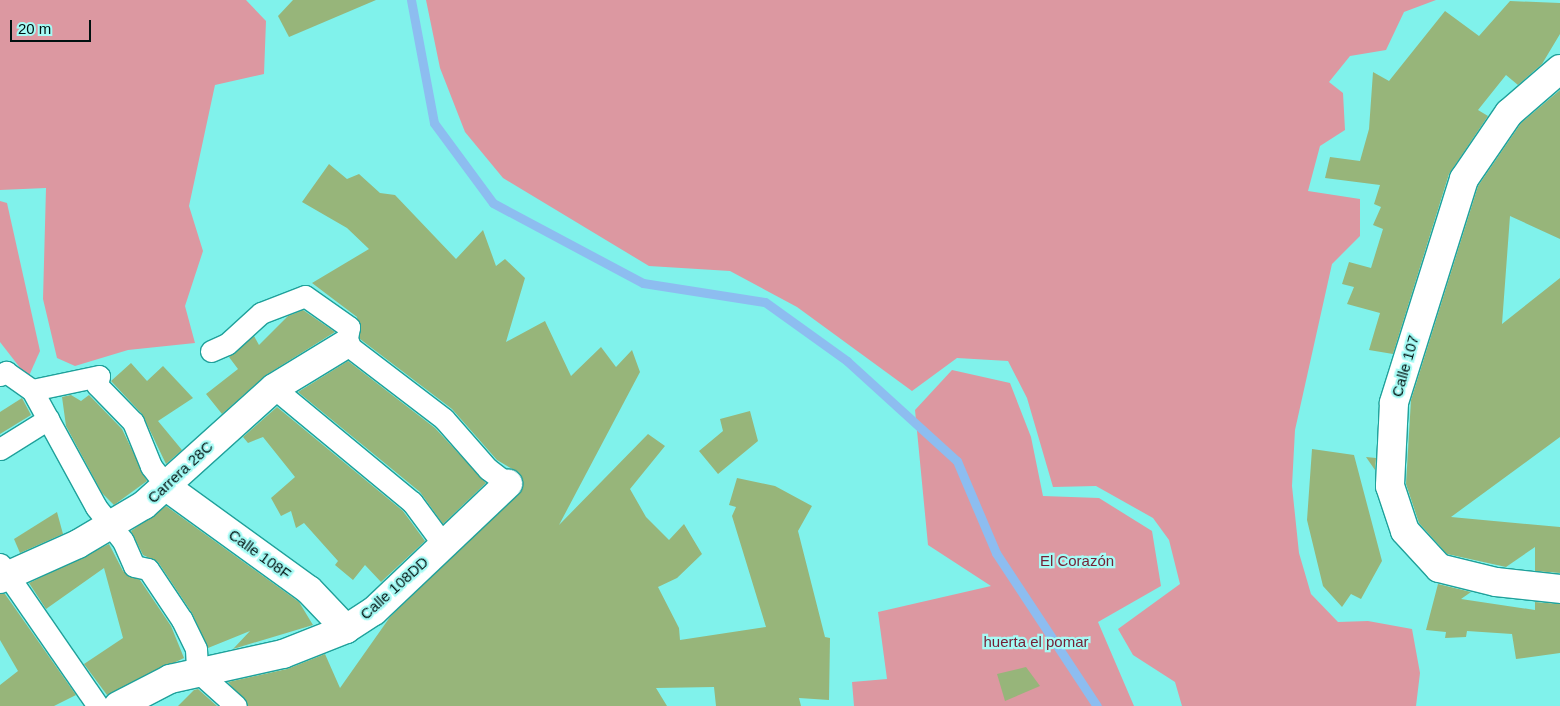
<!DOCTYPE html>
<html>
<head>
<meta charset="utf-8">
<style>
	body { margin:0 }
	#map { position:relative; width:1560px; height:706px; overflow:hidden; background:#80f2eb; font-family:Helvetica,sans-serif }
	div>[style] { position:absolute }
	.green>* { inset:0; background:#dc98a1 }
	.stream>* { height:9px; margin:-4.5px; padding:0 4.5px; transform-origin:4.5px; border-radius:4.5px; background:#8dbdf0 }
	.building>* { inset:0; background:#97b57a }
	.roads { filter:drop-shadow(1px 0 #1fa19b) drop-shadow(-1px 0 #1fa19b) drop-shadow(0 1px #1fa19b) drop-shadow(0 -1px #1fa19b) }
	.pedestrian>* { height:21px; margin:-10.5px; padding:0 10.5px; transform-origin:10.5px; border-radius:10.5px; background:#fff }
	.minor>* { height:28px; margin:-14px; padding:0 14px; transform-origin:14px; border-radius:14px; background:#fff }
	span { translate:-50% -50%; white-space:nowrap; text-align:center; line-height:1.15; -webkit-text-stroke:4.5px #a5fbf5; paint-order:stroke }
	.street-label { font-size:15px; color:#001110 }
	.park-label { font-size:15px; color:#741f34 }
	.scale { position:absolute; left:10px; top:20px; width:81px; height:22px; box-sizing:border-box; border:2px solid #001110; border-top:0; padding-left:6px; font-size:15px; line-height:18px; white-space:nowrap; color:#001110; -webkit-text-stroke:4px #a5fbf5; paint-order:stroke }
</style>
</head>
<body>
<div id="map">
	<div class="green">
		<div style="clip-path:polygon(0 0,246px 0,266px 21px,264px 74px,215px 85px,189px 206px,203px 251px,185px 306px,195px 343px,128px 350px,75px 366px,57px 358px,43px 299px,46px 188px,0 190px)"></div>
		<div style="clip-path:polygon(426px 0,1436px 0,1404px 12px,1386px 50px,1350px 56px,1329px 82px,1343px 93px,1345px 130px,1320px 146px,1308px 191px,1360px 199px,1360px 236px,1332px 264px,1295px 430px,1292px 486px,1299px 553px,1311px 594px,1338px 622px,1368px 621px,1412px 629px,1420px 673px,1416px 706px,1182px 706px,1175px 682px,1133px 655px,1118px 629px,1180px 584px,1169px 540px,1153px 518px,1096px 486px,1053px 487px,1027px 398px,1008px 361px,957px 358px,912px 391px,797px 307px,730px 271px,649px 266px,503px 178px,465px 132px,440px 68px)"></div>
		<div style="clip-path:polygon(0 201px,7px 203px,40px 351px,28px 378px,0 342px)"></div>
		<div style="clip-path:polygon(952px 370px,1010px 383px,1031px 437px,1043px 496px,1099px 498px,1152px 531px,1161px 586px,1098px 622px,1134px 706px,854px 706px,852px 682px,887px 679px,878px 612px,991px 586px,928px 545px,915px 410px)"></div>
	</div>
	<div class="stream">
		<div style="left:411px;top:0;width:125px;rotate:79.4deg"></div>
		<div style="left:434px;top:123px;width:99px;rotate:53.6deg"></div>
		<div style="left:493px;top:203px;width:170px;rotate:28.1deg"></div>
		<div style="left:643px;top:283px;width:123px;rotate:8.9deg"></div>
		<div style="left:765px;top:302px;width:101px;rotate:35.7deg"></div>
		<div style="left:847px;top:361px;width:149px;rotate:42.3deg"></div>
		<div style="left:957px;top:461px;width:100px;rotate:67deg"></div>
		<div style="left:996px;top:553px;width:183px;rotate:56.6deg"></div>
	</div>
	<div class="building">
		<div style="clip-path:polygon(293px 0,376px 0,289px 37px,278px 16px)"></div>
		<div style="clip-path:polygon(1510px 1px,1560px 3px,1560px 34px,1542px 64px,1518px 85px,1506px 75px,1478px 110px,1488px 116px,1449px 174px,1393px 354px,1369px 350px,1380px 313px,1347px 304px,1354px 287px,1342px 284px,1349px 262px,1371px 268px,1383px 229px,1373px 225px,1381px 207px,1374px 204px,1380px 185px,1325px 178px,1330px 157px,1360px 161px,1369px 129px,1373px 72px,1389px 81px,1445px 11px,1479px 36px)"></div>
		<div style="clip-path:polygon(1560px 90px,1560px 239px,1510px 216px,1502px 324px,1560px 278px,1560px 437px,1451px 517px,1560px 527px,1560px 573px,1535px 571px,1535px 547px,1506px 567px,1447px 554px,1419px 523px,1406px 484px,1411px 400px,1478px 186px,1521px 123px)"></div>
		<div style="clip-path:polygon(329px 164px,347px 179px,359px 174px,380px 193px,395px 195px,456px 259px,483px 230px,496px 266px,505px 259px,525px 278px,506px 342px,545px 321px,571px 376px,601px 347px,616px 367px,632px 350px,640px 372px,559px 525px,648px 434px,665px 446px,630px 489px,646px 517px,669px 540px,684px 524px,702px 554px,677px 578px,658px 587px,679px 628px,680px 640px,766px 627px,732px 516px,736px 507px,729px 505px,737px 478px,775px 486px,812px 506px,798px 531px,825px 637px,830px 638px,829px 700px,799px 698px,801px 706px,716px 706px,714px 687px,656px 688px,667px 706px,248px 706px,228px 682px,287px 669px,325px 654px,340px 688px,390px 617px,523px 488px,519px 473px,497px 460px,452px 409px,360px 339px,357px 317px,312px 283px,369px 249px,347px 228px,302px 202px)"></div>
		<div style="clip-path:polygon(303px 310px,335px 332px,266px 375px,222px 414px,206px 394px,238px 369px,229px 357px,254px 336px,259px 345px,288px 316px)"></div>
		<div style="clip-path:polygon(348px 361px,435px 428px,486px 483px,443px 524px,420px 492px,298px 392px)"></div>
		<div style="clip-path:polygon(131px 363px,147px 381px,163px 366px,193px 398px,158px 421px,182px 450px,166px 464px,142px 414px,111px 381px)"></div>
		<div style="clip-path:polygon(71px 395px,81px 401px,89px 395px,122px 429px,147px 481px,114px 505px,102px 493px,66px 426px,62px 397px)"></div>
		<div style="clip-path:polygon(22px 398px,31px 415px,0 434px,0 412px)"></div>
		<div style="clip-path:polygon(277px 407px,403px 511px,425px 541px,381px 582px,365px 565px,353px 580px,335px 565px,338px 561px,304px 523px,296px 528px,291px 511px,281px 516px,271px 498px,295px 477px,263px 437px,248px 443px,243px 437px)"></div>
		<div style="clip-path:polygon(750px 411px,758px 441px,718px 474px,699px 451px,723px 431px,720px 419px)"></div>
		<div style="clip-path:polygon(1312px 449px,1354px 455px,1382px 561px,1361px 599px,1351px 594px,1342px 607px,1323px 586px,1307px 520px)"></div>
		<div style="clip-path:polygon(1366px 457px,1376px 458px,1375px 470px)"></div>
		<div style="clip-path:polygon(166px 506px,299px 602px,313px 625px,233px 649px,250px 631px,208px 648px,192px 613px,158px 562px,143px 555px,131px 531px)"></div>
		<div style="clip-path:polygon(57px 512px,63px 534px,20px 553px,14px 539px)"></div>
		<div style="clip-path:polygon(109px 544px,123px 571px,140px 580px,171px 626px,184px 658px,107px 695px,84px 664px,123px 638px,104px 568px,46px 609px,29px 583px)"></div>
		<div style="clip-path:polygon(1438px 584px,1471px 592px,1461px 599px,1535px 610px,1535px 602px,1560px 604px,1560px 653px,1516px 659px,1512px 634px,1467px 631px,1466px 637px,1445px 638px,1446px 632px,1426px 630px)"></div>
		<div style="clip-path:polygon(0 594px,5px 594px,76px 695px,54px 706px,0 706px,0 685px,18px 671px,0 640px)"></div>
		<div style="clip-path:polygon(1026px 667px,1040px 686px,1005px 701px,997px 674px)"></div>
		<div style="clip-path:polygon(198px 689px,217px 706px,178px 706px,194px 690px)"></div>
	</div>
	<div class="roads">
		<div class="pedestrian">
			<div style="left:211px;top:351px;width:17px;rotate:-24deg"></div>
			<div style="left:227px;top:344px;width:46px;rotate:-42.4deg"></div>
			<div style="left:261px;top:313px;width:47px;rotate:-21.1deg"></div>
			<div style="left:305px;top:296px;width:54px;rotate:35.2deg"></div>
			<div style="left:349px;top:327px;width:17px;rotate:100deg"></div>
			<div style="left:346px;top:344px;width:123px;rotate:37.4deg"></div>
			<div style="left:444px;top:419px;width:67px;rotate:48.7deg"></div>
			<div style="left:488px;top:469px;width:25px;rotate:37deg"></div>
			<div style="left:0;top:375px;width:7px;rotate:-27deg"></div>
			<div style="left:6px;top:372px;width:32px;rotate:35deg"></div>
			<div style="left:274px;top:388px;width:179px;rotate:39.6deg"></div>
			<div style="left:412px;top:502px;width:52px;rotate:53.6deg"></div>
			<div style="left:0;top:449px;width:57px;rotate:-32deg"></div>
			<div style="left:168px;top:488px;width:28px;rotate:-128deg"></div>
			<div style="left:151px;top:466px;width:48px;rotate:-112.2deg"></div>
			<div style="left:133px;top:422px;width:52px;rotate:-134.2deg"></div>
			<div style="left:97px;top:385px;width:9px;rotate:-77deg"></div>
			<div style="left:99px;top:376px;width:68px;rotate:168.2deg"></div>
			<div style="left:32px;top:390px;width:133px;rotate:61.3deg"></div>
			<div style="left:96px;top:507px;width:43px;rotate:51.5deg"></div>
			<div style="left:123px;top:541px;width:27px;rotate:66deg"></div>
			<div style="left:134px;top:566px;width:14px;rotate:12deg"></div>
			<div style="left:148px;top:569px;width:61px;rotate:56.3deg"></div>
			<div style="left:182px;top:620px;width:32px;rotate:64deg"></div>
			<div style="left:196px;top:649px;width:22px;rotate:87deg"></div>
			<div style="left:197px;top:671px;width:52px;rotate:41.9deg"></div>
			<div style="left:0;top:564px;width:173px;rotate:55.4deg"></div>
		</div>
		<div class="minor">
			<div style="left:1560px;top:69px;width:67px;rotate:139.2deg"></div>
			<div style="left:1509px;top:113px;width:80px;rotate:124.3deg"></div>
			<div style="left:1464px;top:179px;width:235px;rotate:107.4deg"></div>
			<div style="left:1394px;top:403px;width:83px;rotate:92.8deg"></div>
			<div style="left:1390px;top:486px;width:47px;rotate:71.6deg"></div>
			<div style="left:1405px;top:531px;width:50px;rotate:47.4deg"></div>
			<div style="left:1439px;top:568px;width:59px;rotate:13.8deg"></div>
			<div style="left:1496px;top:582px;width:64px;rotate:6.2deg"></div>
			<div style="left:168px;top:488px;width:174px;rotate:35.9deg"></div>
			<div style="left:309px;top:590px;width:54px;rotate:46.5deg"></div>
			<div style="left:0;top:579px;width:85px;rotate:-24.2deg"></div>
			<div style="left:78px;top:544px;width:77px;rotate:-30.6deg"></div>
			<div style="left:144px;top:505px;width:175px;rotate:-42deg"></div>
			<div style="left:274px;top:388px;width:84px;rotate:-31.4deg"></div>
			<div style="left:118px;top:706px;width:59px;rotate:-27.4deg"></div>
			<div style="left:170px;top:679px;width:116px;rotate:-12.5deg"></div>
			<div style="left:283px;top:654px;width:68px;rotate:-21.6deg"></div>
			<div style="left:346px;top:629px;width:33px;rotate:-33deg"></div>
			<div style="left:374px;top:611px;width:185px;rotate:-43.5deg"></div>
		</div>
	</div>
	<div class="street-label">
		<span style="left:1405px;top:366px;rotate:-74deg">Calle 107</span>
		<span style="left:180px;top:472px;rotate:-43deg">Carrera 28C</span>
		<span style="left:260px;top:554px;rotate:36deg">Calle 108F</span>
		<span style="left:394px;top:588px;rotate:-42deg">Calle 108DD</span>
	</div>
	<div class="park-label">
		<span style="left:1077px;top:561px">El Corazón</span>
		<span style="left:1036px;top:642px">huerta el pomar</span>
	</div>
	<div class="scale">20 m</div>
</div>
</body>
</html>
